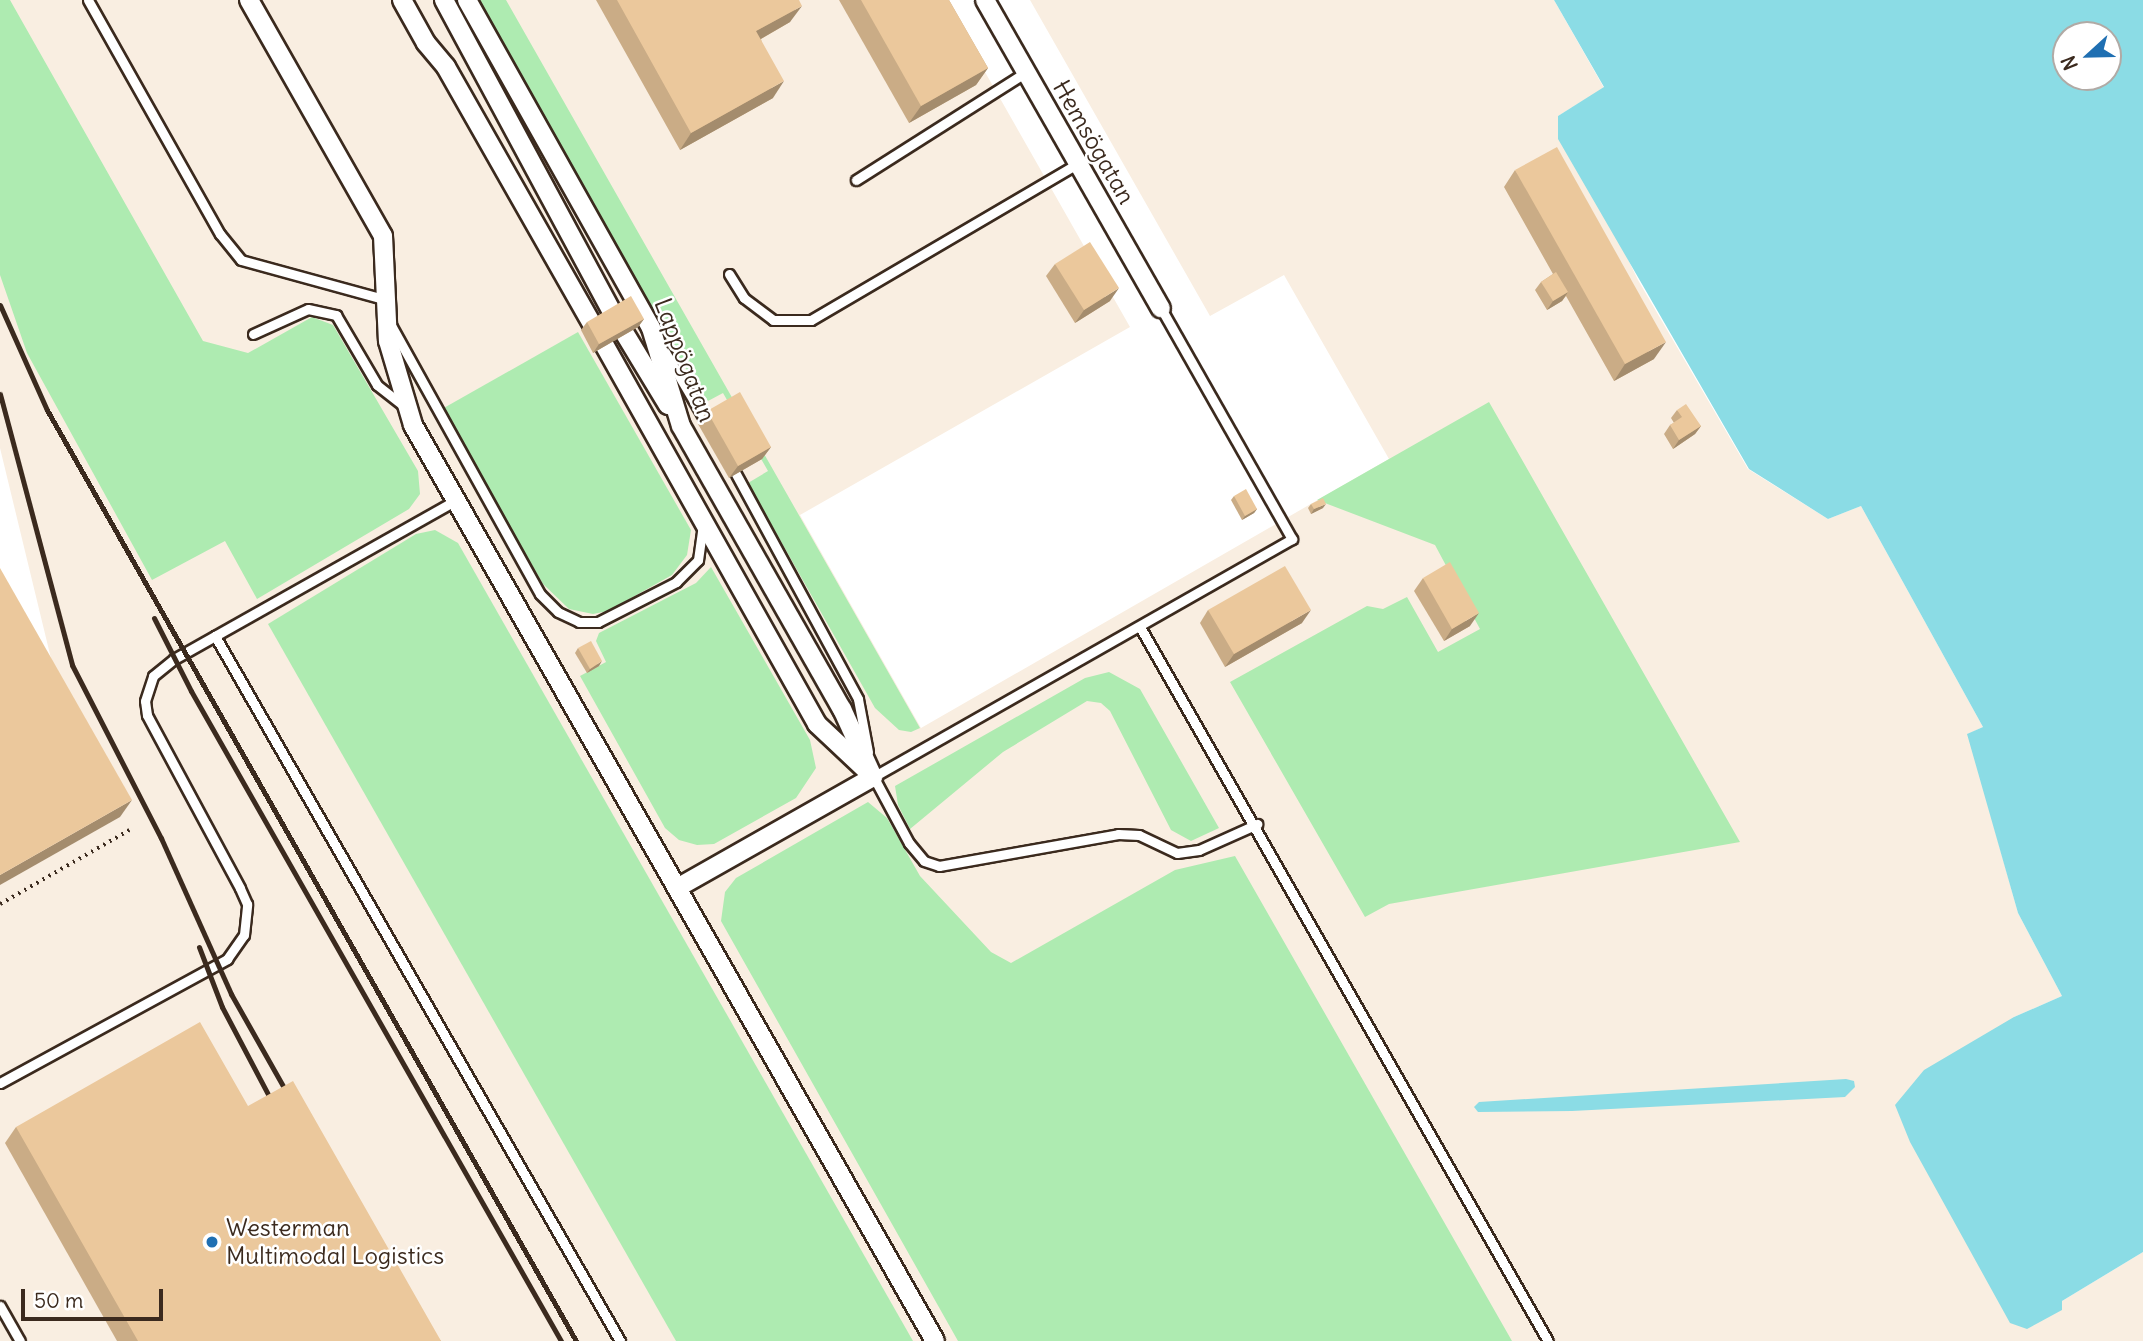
<!DOCTYPE html>
<html>
<head>
<meta charset="utf-8">
<style>
	body { margin:0 }
	#map { position:relative; width:2143px; height:1341px; overflow:hidden; background:#fff; font-family:Delius,sans-serif }
	div>[style] { position:absolute }
	.built>* { inset:0; background:#f9eee1 }
	.green>* { inset:0; background:#aeebb1 }
	.water>* { inset:0; background:#8bdce5 }
	.path>* { height:3.5px; margin-top:-1.75px; transform-origin:0; background:repeating-linear-gradient(90deg,#3b2a1e 0 2px,transparent 0 7px) }
	.roads { filter:drop-shadow(2px 0 #3b2a1e) drop-shadow(-2px 0 #3b2a1e) drop-shadow(0 2px #3b2a1e) drop-shadow(0 -2px #3b2a1e) }
	.lane>* { height:9px; margin:-4.5px; padding:0 4.5px; transform-origin:4.5px; border-radius:4.5px; background:#fff }
	.street>* { height:18px; margin:-9px; padding:0 9px; transform-origin:9px; border-radius:9px; background:#fff }
	.rail>* { height:5px; margin:-2.5px; padding:0 2.5px; transform-origin:2.5px; border-radius:2.5px; background:#3b2a1e }
	.wall>* { inset:0; background:#caac86 }
	.shaded-wall>* { inset:0; background:#a48c6d }
	.building>* { inset:0; background:#ebc89c }
	.dots>* { width:19px; height:19px; translate:-50% -50%; box-sizing:border-box; border:4px solid #fff; border-radius:50% }
	span { translate:-50% -50%; white-space:nowrap; text-align:center; line-height:1.15; -webkit-text-stroke:5px #fff; paint-order:stroke }
	.street-label { font-size:24px; color:#3b2a1e }
	.poi-label { font-size:24px; color:#3b2a1e }
	.left { translate:0 -50%; text-align:left }
	.north { position:absolute; left:2052px; top:21px; width:70px; height:70px; box-sizing:border-box; background:#fff; border:2px solid #b1aaa5; border-radius:50%; rotate:248deg; font-size:19px; font-weight:700; line-height:28px; text-align:center; color:#3b2a1e }
	.north::after { content:''; display:block; margin:auto; width:24px; height:32px; background:#1f6fb2; clip-path:polygon(50% 0,100% 100%,50% 72%,0 100%) }
	.scale { position:absolute; left:21px; top:1289px; width:142px; height:32px; box-sizing:border-box; border:4px solid #3b2a1e; border-top:0; padding-left:9px; font-size:21px; line-height:24px; white-space:nowrap; color:#3b2a1e; -webkit-text-stroke:5px #fff; paint-order:stroke }
</style>
</head>
<body>
<div id="map">
	<div class="built">
		<div style="clip-path:polygon(0 0,944px 0,1130px 327px,800px 515px,921px 728px,1389px 459px,1284px 275px,1210px 316px,1030px 0,1554px 0,1604px 88px,1558px 116px,1638px 280px,1748px 469px,1828px 519px,1861px 506px,1983px 727px,1968px 734px,2018px 913px,2062px 996px,2014px 1017px,2062px 1301px,2143px 1252px,2143px 1341px,0 1341px,0 580px,55px 675px,0 448px)"></div>
	</div>
	<div class="green">
		<div style="clip-path:polygon(0 0,10px 0,203px 341px,248px 353px,312px 317px,333px 325px,418px 471px,420px 494px,409px 509px,257px 599px,225px 541px,152px 580px,27px 353px,0 275px)"></div>
		<div style="clip-path:polygon(474px 0,506px 0,920px 728px,911px 732px,899px 730px,875px 708px,748px 483px,768px 471px,723px 393px,708px 401px,682px 363px)"></div>
		<div style="clip-path:polygon(578px 332px,691px 530px,687px 555px,672px 575px,608px 611px,593px 614px,569px 609px,543px 584px,442px 409px)"></div>
		<div style="clip-path:polygon(1489px 402px,1740px 842px,1389px 904px,1365px 917px,1230px 682px,1367px 606px,1383px 609px,1407px 597px,1438px 652px,1480px 629px,1435px 545px,1317px 500px)"></div>
		<div style="clip-path:polygon(435px 530px,458px 543px,913px 1341px,676px 1341px,268px 624px,416px 534px)"></div>
		<div style="clip-path:polygon(711px 567px,810px 740px,816px 768px,796px 798px,714px 844px,697px 845px,679px 840px,665px 828px,580px 676px,606px 662px,596px 641px,599px 633px,696px 583px)"></div>
		<div style="clip-path:polygon(1109px 672px,1140px 689px,1219px 828px,1191px 841px,1171px 830px,1110px 711px,1101px 703px,1087px 701px,1003px 752px,910px 829px,898px 805px,895px 786px,1085px 678px)"></div>
		<div style="clip-path:polygon(868px 802px,887px 818px,920px 876px,991px 952px,1011px 963px,1175px 870px,1235px 856px,1512px 1341px,958px 1341px,721px 921px,725px 892px,736px 878px)"></div>
	</div>
	<div class="water">
		<div style="clip-path:polygon(evenodd,1554px 0,2143px 0,2143px 1252px,2062px 1301px,2062px 1310px,2027px 1329px,2010px 1323px,1910px 1142px,1895px 1105px,1924px 1070px,2014px 1017px,2062px 996px,2018px 913px,1967px 734px,1983px 727px,1861px 506px,1828px 519px,1749px 469px,1558px 139px,1558px 116px,1604px 87px,1554px 0,2108px 35px,2108px 77px,2066px 77px,2066px 35px,2108px 35px)"></div>
		<div style="clip-path:polygon(1846px 1079px,1854px 1081px,1855px 1087px,1845px 1097px,1572px 1111px,1478px 1112px,1474px 1107px,1479px 1102px)"></div>
	</div>
	<div class="path">
		<div style="left:0;top:904px;width:149px;rotate:-29.8deg"></div>
	</div>
	<div class="roads">
		<div class="lane">
			<div style="left:88px;top:0;width:269px;rotate:60.6deg"></div>
			<div style="left:220px;top:234px;width:33px;rotate:51deg"></div>
			<div style="left:241px;top:260px;width:151px;rotate:15.3deg"></div>
			<div style="left:856px;top:180px;width:201px;rotate:-32.4deg"></div>
			<div style="left:729px;top:274px;width:28px;rotate:58deg"></div>
			<div style="left:744px;top:298px;width:36px;rotate:37deg"></div>
			<div style="left:773px;top:320px;width:38px"></div>
			<div style="left:811px;top:320px;width:311px;rotate:-30.4deg"></div>
			<div style="left:392px;top:327px;width:305px;rotate:61deg"></div>
			<div style="left:540px;top:594px;width:25px;rotate:45deg"></div>
			<div style="left:558px;top:612px;width:23px;rotate:25deg"></div>
			<div style="left:579px;top:622px;width:19px"></div>
			<div style="left:598px;top:622px;width:88px;rotate:-27.1deg"></div>
			<div style="left:676px;top:582px;width:31px;rotate:-45deg"></div>
			<div style="left:698px;top:560px;width:35px;rotate:-82deg"></div>
			<div style="left:253px;top:334px;width:60px;rotate:-24.4deg"></div>
			<div style="left:308px;top:309px;width:29px;rotate:12deg"></div>
			<div style="left:336px;top:315px;width:81px;rotate:59.6deg"></div>
			<div style="left:377px;top:385px;width:34px;rotate:38deg"></div>
			<div style="left:665px;top:352px;width:79px;rotate:59.5deg"></div>
			<div style="left:736px;top:474px;width:256px;rotate:61.5deg"></div>
			<div style="left:858px;top:699px;width:54px;rotate:79.3deg"></div>
			<div style="left:1140px;top:627px;width:822px;rotate:60.26deg"></div>
			<div style="left:215px;top:636px;width:813px;rotate:60.12deg"></div>
			<div style="left:873px;top:776px;width:76px;rotate:61.8deg"></div>
			<div style="left:909px;top:843px;width:23px;rotate:50deg"></div>
			<div style="left:924px;top:861px;width:16px;rotate:18deg"></div>
			<div style="left:939px;top:866px;width:182px;rotate:-10.1deg"></div>
			<div style="left:1118px;top:834px;width:21px;rotate:3deg"></div>
			<div style="left:1139px;top:835px;width:42px;rotate:25.3deg"></div>
			<div style="left:1177px;top:853px;width:22px;rotate:-8deg"></div>
			<div style="left:1199px;top:850px;width:64px;rotate:-24.1deg"></div>
			<div style="left:873px;top:777px;width:482px;rotate:-29.6deg"></div>
			<div style="left:1292px;top:539px;width:266px;rotate:-119.6deg"></div>
			<div style="left:0;top:1083px;width:259px;rotate:-28.6deg"></div>
			<div style="left:227px;top:959px;width:29px;rotate:-55deg"></div>
			<div style="left:244px;top:935px;width:31px;rotate:-84deg"></div>
			<div style="left:247px;top:904px;width:17px;rotate:-114deg"></div>
			<div style="left:240px;top:888px;width:196px;rotate:-118.3deg"></div>
			<div style="left:147px;top:715px;width:14px;rotate:-98deg"></div>
			<div style="left:145px;top:701px;width:26px;rotate:-72deg"></div>
			<div style="left:153px;top:676px;width:27px;rotate:-39deg"></div>
			<div style="left:174px;top:659px;width:324px;rotate:-29.4deg"></div>
			<div style="left:0;top:1306px;width:40px;rotate:60.3deg"></div>
		</div>
		<div class="street">
			<div style="left:249px;top:0;width:271px;rotate:60.4deg"></div>
			<div style="left:383px;top:236px;width:105px;rotate:87.3deg"></div>
			<div style="left:388px;top:341px;width:88px;rotate:73.4deg"></div>
			<div style="left:413px;top:425px;width:1054px;rotate:60.32deg"></div>
			<div style="left:402px;top:0;width:49px;rotate:60.8deg"></div>
			<div style="left:426px;top:43px;width:31px;rotate:50deg"></div>
			<div style="left:446px;top:67px;width:296px;rotate:60.4deg"></div>
			<div style="left:444px;top:0;width:354px;rotate:61.7deg"></div>
			<div style="left:467px;top:0;width:376px;rotate:60.7deg"></div>
			<div style="left:651px;top:328px;width:102px;rotate:73deg"></div>
			<div style="left:681px;top:426px;width:326px;rotate:60.4deg"></div>
			<div style="left:842px;top:709px;width:75px;rotate:65.5deg"></div>
			<div style="left:985px;top:0;width:355px;rotate:60.3deg"></div>
			<div style="left:625px;top:334px;width:83px;rotate:58.8deg"></div>
			<div style="left:605px;top:346px;width:433px;rotate:60.7deg"></div>
			<div style="left:817px;top:724px;width:66px;rotate:43.2deg"></div>
			<div style="left:677px;top:888px;width:225px;rotate:-29.5deg"></div>
		</div>
	</div>
	<div class="rail">
		<div style="left:0;top:305px;width:115px;rotate:65.9deg"></div>
		<div style="left:47px;top:410px;width:1071px;rotate:60.39deg"></div>
		<div style="left:0;top:394px;width:280px;rotate:75.1deg"></div>
		<div style="left:72px;top:665px;width:195px;rotate:62.8deg"></div>
		<div style="left:161px;top:838px;width:171px;rotate:65.8deg"></div>
		<div style="left:231px;top:994px;width:124px;rotate:60.5deg"></div>
		<div style="left:154px;top:618px;width:82px;rotate:63.1deg"></div>
		<div style="left:191px;top:691px;width:748px;rotate:60.35deg"></div>
		<div style="left:199px;top:947px;width:64px;rotate:69deg"></div>
		<div style="left:222px;top:1007px;width:107px;rotate:62.2deg"></div>
	</div>
	<div class="wall">
		<div style="clip-path:polygon(596px 0,799px 0,790px 22px,761px 39px,773px 98px,680px 150px)"></div>
		<div style="clip-path:polygon(839px 0,949px 0,988px 68px,976px 85px,909px 123px)"></div>
		<div style="clip-path:polygon(1515px 170px,1654px 359px,1614px 381px,1566px 296px,1562px 301px,1547px 310px,1535px 290px,1541px 282px,1553px 274px,1504px 187px)"></div>
		<div style="clip-path:polygon(1055px 264px,1110px 301px,1075px 323px,1046px 276px)"></div>
		<div style="clip-path:polygon(644px 319px,638px 327px,593px 353px,581px 330px,587px 322px)"></div>
		<div style="clip-path:polygon(1677px 410px,1701px 426px,1695px 434px,1673px 449px,1664px 434px,1670px 425px,1674px 423px,1671px 418px)"></div>
		<div style="clip-path:polygon(707px 411px,771px 447px,762px 459px,729px 478px,698px 424px)"></div>
		<div style="clip-path:polygon(1234px 496px,1257px 509px,1254px 513px,1242px 520px,1231px 500px)"></div>
		<div style="clip-path:polygon(1311px 504px,1323px 508px,1311px 514px,1308px 508px)"></div>
		<div style="clip-path:polygon(1423px 578px,1470px 626px,1444px 641px,1414px 591px)"></div>
		<div style="clip-path:polygon(1208px 610px,1302px 623px,1225px 667px,1200px 623px)"></div>
		<div style="clip-path:polygon(578px 648px,599px 666px,587px 673px,575px 653px)"></div>
		<div style="clip-path:polygon(248px 1106px,441px 1341px,117px 1341px,5px 1143px,16px 1127px)"></div>
	</div>
	<div class="shaded-wall">
		<div style="clip-path:polygon(802px 6px,790px 22px,745px 48px,756px 31px)"></div>
		<div style="clip-path:polygon(988px 68px,976px 85px,909px 123px,921px 106px)"></div>
		<div style="clip-path:polygon(784px 81px,773px 98px,680px 150px,691px 133px)"></div>
		<div style="clip-path:polygon(1119px 288px,1110px 301px,1075px 323px,1084px 310px)"></div>
		<div style="clip-path:polygon(1568px 292px,1562px 301px,1547px 310px,1553px 301px)"></div>
		<div style="clip-path:polygon(644px 319px,638px 327px,593px 353px,599px 344px)"></div>
		<div style="clip-path:polygon(1666px 342px,1654px 359px,1614px 381px,1625px 364px)"></div>
		<div style="clip-path:polygon(1701px 426px,1695px 434px,1673px 449px,1679px 440px)"></div>
		<div style="clip-path:polygon(771px 447px,762px 459px,729px 478px,738px 466px)"></div>
		<div style="clip-path:polygon(1326px 504px,1323px 508px,1311px 514px,1314px 509px)"></div>
		<div style="clip-path:polygon(1257px 509px,1254px 513px,1242px 520px,1245px 516px)"></div>
		<div style="clip-path:polygon(1311px 610px,1302px 623px,1225px 667px,1234px 654px)"></div>
		<div style="clip-path:polygon(1479px 613px,1470px 626px,1444px 641px,1452px 629px)"></div>
		<div style="clip-path:polygon(602px 661px,599px 666px,587px 673px,590px 669px)"></div>
		<div style="clip-path:polygon(132px 800px,120px 817px,0 885px,0 875px)"></div>
	</div>
	<div class="building">
		<div style="clip-path:polygon(617px 0,799px 0,802px 6px,756px 31px,784px 81px,691px 133px)"></div>
		<div style="clip-path:polygon(861px 0,949px 0,988px 68px,921px 106px)"></div>
		<div style="clip-path:polygon(1557px 147px,1666px 342px,1625px 364px,1515px 170px)"></div>
		<div style="clip-path:polygon(1090px 242px,1119px 288px,1084px 310px,1055px 264px)"></div>
		<div style="clip-path:polygon(1556px 272px,1568px 292px,1553px 301px,1541px 282px)"></div>
		<div style="clip-path:polygon(631px 296px,644px 319px,599px 344px,587px 322px)"></div>
		<div style="clip-path:polygon(740px 392px,771px 447px,738px 466px,707px 411px)"></div>
		<div style="clip-path:polygon(1686px 404px,1701px 426px,1679px 440px,1670px 425px,1682px 417px,1677px 410px)"></div>
		<div style="clip-path:polygon(1246px 489px,1257px 509px,1245px 516px,1234px 496px)"></div>
		<div style="clip-path:polygon(1323px 498px,1326px 504px,1314px 509px,1311px 504px)"></div>
		<div style="clip-path:polygon(1450px 562px,1479px 613px,1452px 629px,1423px 578px)"></div>
		<div style="clip-path:polygon(1285px 566px,1311px 610px,1234px 654px,1208px 610px)"></div>
		<div style="clip-path:polygon(0 568px,132px 800px,0 875px)"></div>
		<div style="clip-path:polygon(591px 641px,602px 661px,590px 669px,578px 648px)"></div>
		<div style="clip-path:polygon(200px 1022px,248px 1106px,293px 1081px,441px 1341px,138px 1341px,16px 1127px)"></div>
	</div>
	<div class="dots">
		<div style="left:212px;top:1242px;background:#1f6fb2"></div>
	</div>
	<div class="street-label">
		<span style="left:1094px;top:142px;rotate:60deg">Hemsögatan</span>
		<span style="left:685px;top:360px;rotate:69deg">Lappögatan</span>
	</div>
	<div class="poi-label">
		<span class="left" style="left:226px;top:1242px">Westerman<br>Multimodal Logistics</span>
	</div>
	<div class="north">N</div>
	<div class="scale">50 m</div>
</div>
</body>
</html>
